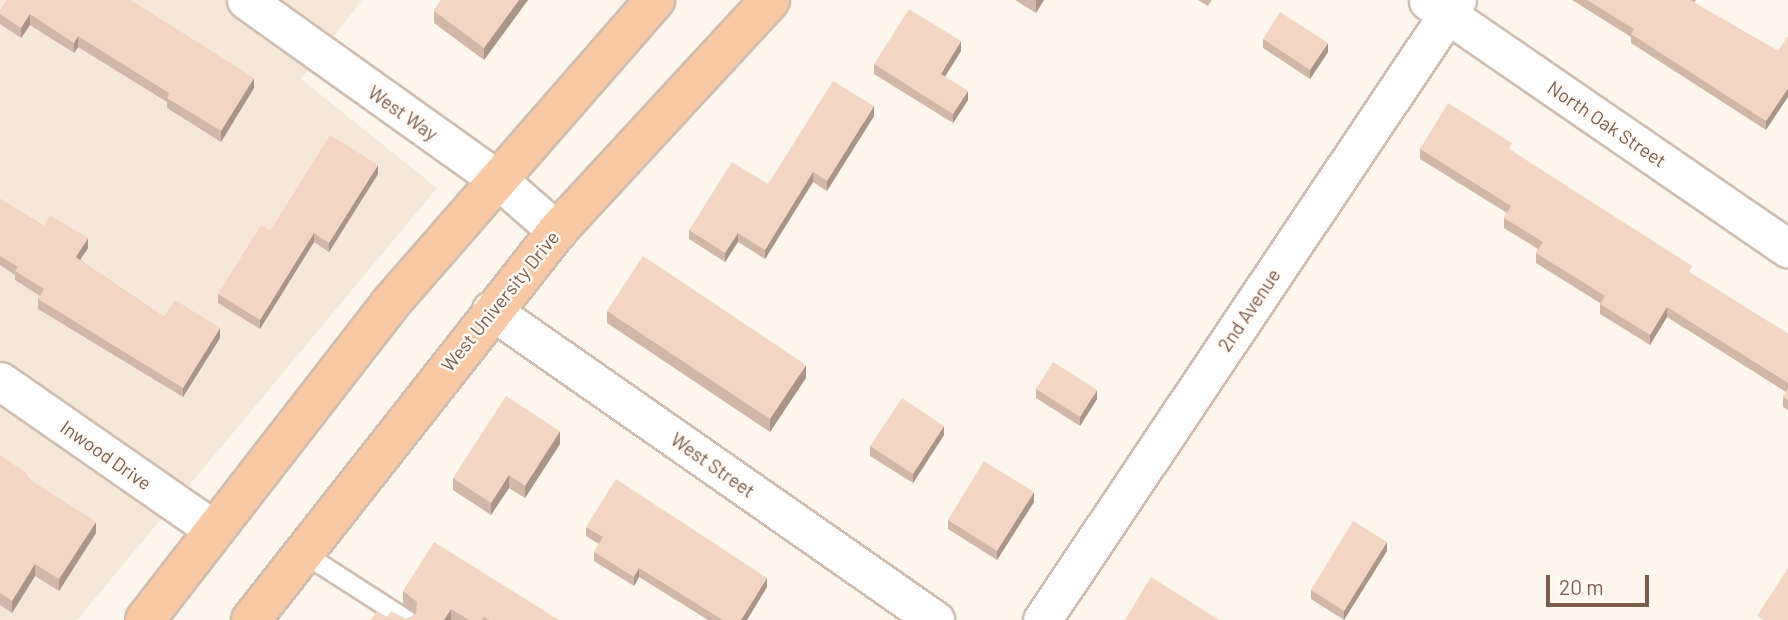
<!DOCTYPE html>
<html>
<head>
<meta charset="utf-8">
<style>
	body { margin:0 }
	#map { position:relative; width:1788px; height:620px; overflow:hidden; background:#fdf6ec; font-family:Barlow,sans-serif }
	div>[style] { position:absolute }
	.residential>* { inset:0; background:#f5e8da }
	.roads { filter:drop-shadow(2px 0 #d1beb0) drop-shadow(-2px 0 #d1beb0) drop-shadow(0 2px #d1beb0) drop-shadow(0 -2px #d1beb0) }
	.service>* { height:18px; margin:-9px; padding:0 9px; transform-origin:9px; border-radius:9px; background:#fff }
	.minor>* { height:37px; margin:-18.5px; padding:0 18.5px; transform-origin:18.5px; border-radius:18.5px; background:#fff }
	.trunk>* { height:38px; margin:-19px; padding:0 19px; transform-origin:19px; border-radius:19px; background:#f9c8a4 }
	.wall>* { inset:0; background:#d1b7a8 }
	.shaded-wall>* { inset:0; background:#aa9588 }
	.building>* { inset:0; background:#f3d5c3 }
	span { translate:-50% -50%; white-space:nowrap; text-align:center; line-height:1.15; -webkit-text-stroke:5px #fffaf3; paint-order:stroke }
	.street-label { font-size:19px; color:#7a5c4d }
	.scale { position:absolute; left:1546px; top:575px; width:103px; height:32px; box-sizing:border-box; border:4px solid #7a5c4d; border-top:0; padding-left:9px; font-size:21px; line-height:24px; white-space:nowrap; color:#7a5c4d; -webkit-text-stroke:5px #fffaf3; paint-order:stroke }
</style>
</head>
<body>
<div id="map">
	<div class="residential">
		<div style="clip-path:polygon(0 0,362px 0,301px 79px,437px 188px,77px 620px,0 620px)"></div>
	</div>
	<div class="roads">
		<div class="service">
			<div style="left:303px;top:553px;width:124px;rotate:32.8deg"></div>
		</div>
		<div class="minor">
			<div style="left:246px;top:0;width:307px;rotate:35.5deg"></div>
			<div style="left:496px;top:178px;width:81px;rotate:41deg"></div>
			<div style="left:1428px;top:1px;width:437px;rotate:34.5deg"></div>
			<div style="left:491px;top:310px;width:542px;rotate:34.92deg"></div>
			<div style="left:0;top:381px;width:259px;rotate:34.8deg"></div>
			<div style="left:1042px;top:620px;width:746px;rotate:-56.2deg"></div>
		</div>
		<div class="trunk">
			<div style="left:145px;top:620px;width:398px;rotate:-52.2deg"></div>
			<div style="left:389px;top:305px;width:405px;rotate:-48.9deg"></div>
			<div style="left:251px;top:620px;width:495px;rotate:-51.8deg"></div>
			<div style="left:557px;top:231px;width:314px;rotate:-47.3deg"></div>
		</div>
	</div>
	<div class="wall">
		<div style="clip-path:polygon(7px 0,254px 88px,221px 142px,167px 108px,167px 102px,78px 47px,74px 53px,30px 25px,21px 38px,0 24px,0 11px)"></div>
		<div style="clip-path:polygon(441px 0,528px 0,484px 60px,434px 23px,434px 11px)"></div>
		<div style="clip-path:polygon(1015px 0,1044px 0,1036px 13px)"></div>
		<div style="clip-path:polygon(1198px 0,1212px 0,1208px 6px)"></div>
		<div style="clip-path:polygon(1572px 0,1696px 0,1694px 3px,1778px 51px,1766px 130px,1631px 43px,1631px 37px)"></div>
		<div style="clip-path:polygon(1263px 39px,1328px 52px,1310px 79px,1263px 48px)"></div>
		<div style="clip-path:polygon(961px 51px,945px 76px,968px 100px,953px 123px,874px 74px,874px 64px)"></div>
		<div style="clip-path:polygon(874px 116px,827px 191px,813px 182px,765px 259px,738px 242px,725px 262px,689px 239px,689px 230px,768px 184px)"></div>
		<div style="clip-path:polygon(1420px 149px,1512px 151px,1692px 274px,1788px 334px,1788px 410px,1783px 407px,1783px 397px,1786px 392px,1667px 317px,1650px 345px,1600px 314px,1600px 303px,1536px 263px,1536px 253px,1538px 249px,1504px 228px,1504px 218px,1507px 213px,1420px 159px)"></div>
		<div style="clip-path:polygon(378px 174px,329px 252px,314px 242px,260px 329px,218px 303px,218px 294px,270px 231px)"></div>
		<div style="clip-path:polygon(0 199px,44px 226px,88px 248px,80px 260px,164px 317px,220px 338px,183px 397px,38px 309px,38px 299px,40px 296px,15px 280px,15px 275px,0 265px)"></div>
		<div style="clip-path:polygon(607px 311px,806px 378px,770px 432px,607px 323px)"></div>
		<div style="clip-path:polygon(1036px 389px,1097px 399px,1080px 426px,1036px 398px)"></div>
		<div style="clip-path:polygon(944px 435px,913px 483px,870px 456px,870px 446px)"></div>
		<div style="clip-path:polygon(560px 444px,525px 498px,509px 488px,491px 515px,453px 490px,453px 478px)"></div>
		<div style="clip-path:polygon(0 455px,96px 533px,59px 591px,35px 576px,12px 613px,0 605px)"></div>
		<div style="clip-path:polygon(1034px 502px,997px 560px,948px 529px,948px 520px)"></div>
		<div style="clip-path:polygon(586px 527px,767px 587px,747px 620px,708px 620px,639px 577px,634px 586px,594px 561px,594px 552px,599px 544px,586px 536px)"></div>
		<div style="clip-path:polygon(1387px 551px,1344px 620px,1311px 599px,1311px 590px)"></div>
		<div style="clip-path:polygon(403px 591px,559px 620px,371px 620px,387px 617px,406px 619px,416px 614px,403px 604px)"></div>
	</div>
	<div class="shaded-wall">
		<div style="clip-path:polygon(519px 0,528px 0,484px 60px,484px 48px)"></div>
		<div style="clip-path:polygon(1036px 0,1044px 0,1036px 13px)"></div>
		<div style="clip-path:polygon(30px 14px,30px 25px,21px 38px,21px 28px)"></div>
		<div style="clip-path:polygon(78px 36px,78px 47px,74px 53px,74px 43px)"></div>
		<div style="clip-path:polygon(961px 41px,961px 51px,941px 83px,941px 74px)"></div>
		<div style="clip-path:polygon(1328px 43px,1328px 52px,1310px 79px,1310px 70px)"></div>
		<div style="clip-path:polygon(254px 78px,254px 88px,221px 142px,221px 131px)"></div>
		<div style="clip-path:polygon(1788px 88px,1788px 97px,1766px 130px,1766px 121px)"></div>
		<div style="clip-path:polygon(968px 91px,968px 100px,953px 123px,953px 114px)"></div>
		<div style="clip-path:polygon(874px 106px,874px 116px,827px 191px,827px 181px)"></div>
		<div style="clip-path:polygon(378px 165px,378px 174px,329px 252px,329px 243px)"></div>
		<div style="clip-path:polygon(813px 172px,813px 182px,765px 259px,765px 250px)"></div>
		<div style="clip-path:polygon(314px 233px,314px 242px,260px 329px,260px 320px)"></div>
		<div style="clip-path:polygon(738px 233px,738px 242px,725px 262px,725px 253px)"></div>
		<div style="clip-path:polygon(88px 238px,88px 248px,76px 266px,76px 257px)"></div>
		<div style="clip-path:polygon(1667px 307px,1667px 317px,1650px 345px,1650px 335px)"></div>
		<div style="clip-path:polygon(220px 328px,220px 338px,183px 397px,183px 388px)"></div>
		<div style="clip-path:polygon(806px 365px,806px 378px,770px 432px,770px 419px)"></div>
		<div style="clip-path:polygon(1097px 390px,1097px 399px,1080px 426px,1080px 417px)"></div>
		<div style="clip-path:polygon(944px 426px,944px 435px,913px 483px,913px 474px)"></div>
		<div style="clip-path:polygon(560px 431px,560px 444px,525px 498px,525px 486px)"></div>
		<div style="clip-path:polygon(509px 475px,509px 488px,491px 515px,491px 503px)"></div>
		<div style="clip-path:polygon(1034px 492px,1034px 502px,997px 560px,997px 551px)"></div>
		<div style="clip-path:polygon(96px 522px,96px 533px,59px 591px,59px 579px)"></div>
		<div style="clip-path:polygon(1387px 542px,1387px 551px,1344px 620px,1344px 611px)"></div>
		<div style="clip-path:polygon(35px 564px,35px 576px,12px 613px,12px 601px)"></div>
		<div style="clip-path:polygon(639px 568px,639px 577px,634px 586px,634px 577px)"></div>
		<div style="clip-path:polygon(767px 578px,767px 587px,747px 620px,741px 620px)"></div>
		<div style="clip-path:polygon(451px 609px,451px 620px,444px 620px)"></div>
	</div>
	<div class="building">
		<div style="clip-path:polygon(7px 0,131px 0,254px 78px,221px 131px,167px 98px,169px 93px,78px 36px,74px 43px,30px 14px,21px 28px,0 14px,0 11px)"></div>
		<div style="clip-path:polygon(441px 0,519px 0,484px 48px,434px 11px)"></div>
		<div style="clip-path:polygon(1587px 0,1690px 0,1778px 51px,1788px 36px,1788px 88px,1766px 121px,1631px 34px,1634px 29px)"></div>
		<div style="clip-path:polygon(909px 9px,961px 41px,941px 74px,968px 91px,953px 114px,874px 64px)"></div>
		<div style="clip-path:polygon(1280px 12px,1328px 43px,1310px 70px,1263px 39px)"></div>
		<div style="clip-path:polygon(833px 81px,874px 106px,827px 181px,813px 172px,765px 250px,738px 233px,725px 253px,689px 230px,732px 162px,768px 184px)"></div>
		<div style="clip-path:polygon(1448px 103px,1512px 143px,1509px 149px,1692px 266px,1689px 272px,1788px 334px,1788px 383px,1667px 307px,1650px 335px,1600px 304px,1605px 296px,1536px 253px,1543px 242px,1504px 218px,1511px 206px,1420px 149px)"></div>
		<div style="clip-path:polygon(330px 135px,378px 165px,329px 243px,314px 233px,260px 320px,218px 294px,261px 225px,270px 231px)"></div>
		<div style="clip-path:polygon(0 199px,44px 226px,50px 215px,88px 238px,76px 257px,164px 317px,175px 300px,220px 328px,183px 388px,38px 299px,44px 289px,15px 271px,18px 267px,0 256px)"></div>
		<div style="clip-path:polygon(643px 256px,806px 365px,770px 419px,607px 311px)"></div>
		<div style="clip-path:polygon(1053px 362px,1097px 390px,1080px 417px,1036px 389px)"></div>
		<div style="clip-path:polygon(1788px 388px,1788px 400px,1783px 397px)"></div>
		<div style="clip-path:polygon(506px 396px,560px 431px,525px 486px,509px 475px,491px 503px,453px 478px)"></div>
		<div style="clip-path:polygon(902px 398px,944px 426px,913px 474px,870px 446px)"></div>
		<div style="clip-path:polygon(0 455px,28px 474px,26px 477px,96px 522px,59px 579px,35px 564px,12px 601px,0 593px)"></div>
		<div style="clip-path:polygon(984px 461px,1034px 492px,997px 551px,948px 520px)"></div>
		<div style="clip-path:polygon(616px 479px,767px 578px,741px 620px,723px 620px,639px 568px,634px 577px,594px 552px,603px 537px,586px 527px)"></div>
		<div style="clip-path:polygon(1353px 521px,1387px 542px,1344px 611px,1311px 590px)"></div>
		<div style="clip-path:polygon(434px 542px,559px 620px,489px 620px,484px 617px,482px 620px,469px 620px,451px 609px,444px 620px,371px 620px,377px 611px,387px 617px,391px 611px,406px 619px,416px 614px,417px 602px,403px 591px)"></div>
		<div style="clip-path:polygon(1788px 568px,1788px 620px,1764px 620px,1757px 616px)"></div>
		<div style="clip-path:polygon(1151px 577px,1219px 620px,1125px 620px)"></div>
	</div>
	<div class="street-label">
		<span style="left:403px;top:113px;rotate:35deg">West Way</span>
		<span style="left:1607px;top:124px;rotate:34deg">North Oak Street</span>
		<span style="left:500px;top:301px;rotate:-51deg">West University Drive</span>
		<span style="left:1249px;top:310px;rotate:-56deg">2nd Avenue</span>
		<span style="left:106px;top:455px;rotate:35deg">Inwood Drive</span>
		<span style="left:713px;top:465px;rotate:35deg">West Street</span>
	</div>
	<div class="scale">20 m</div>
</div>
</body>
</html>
